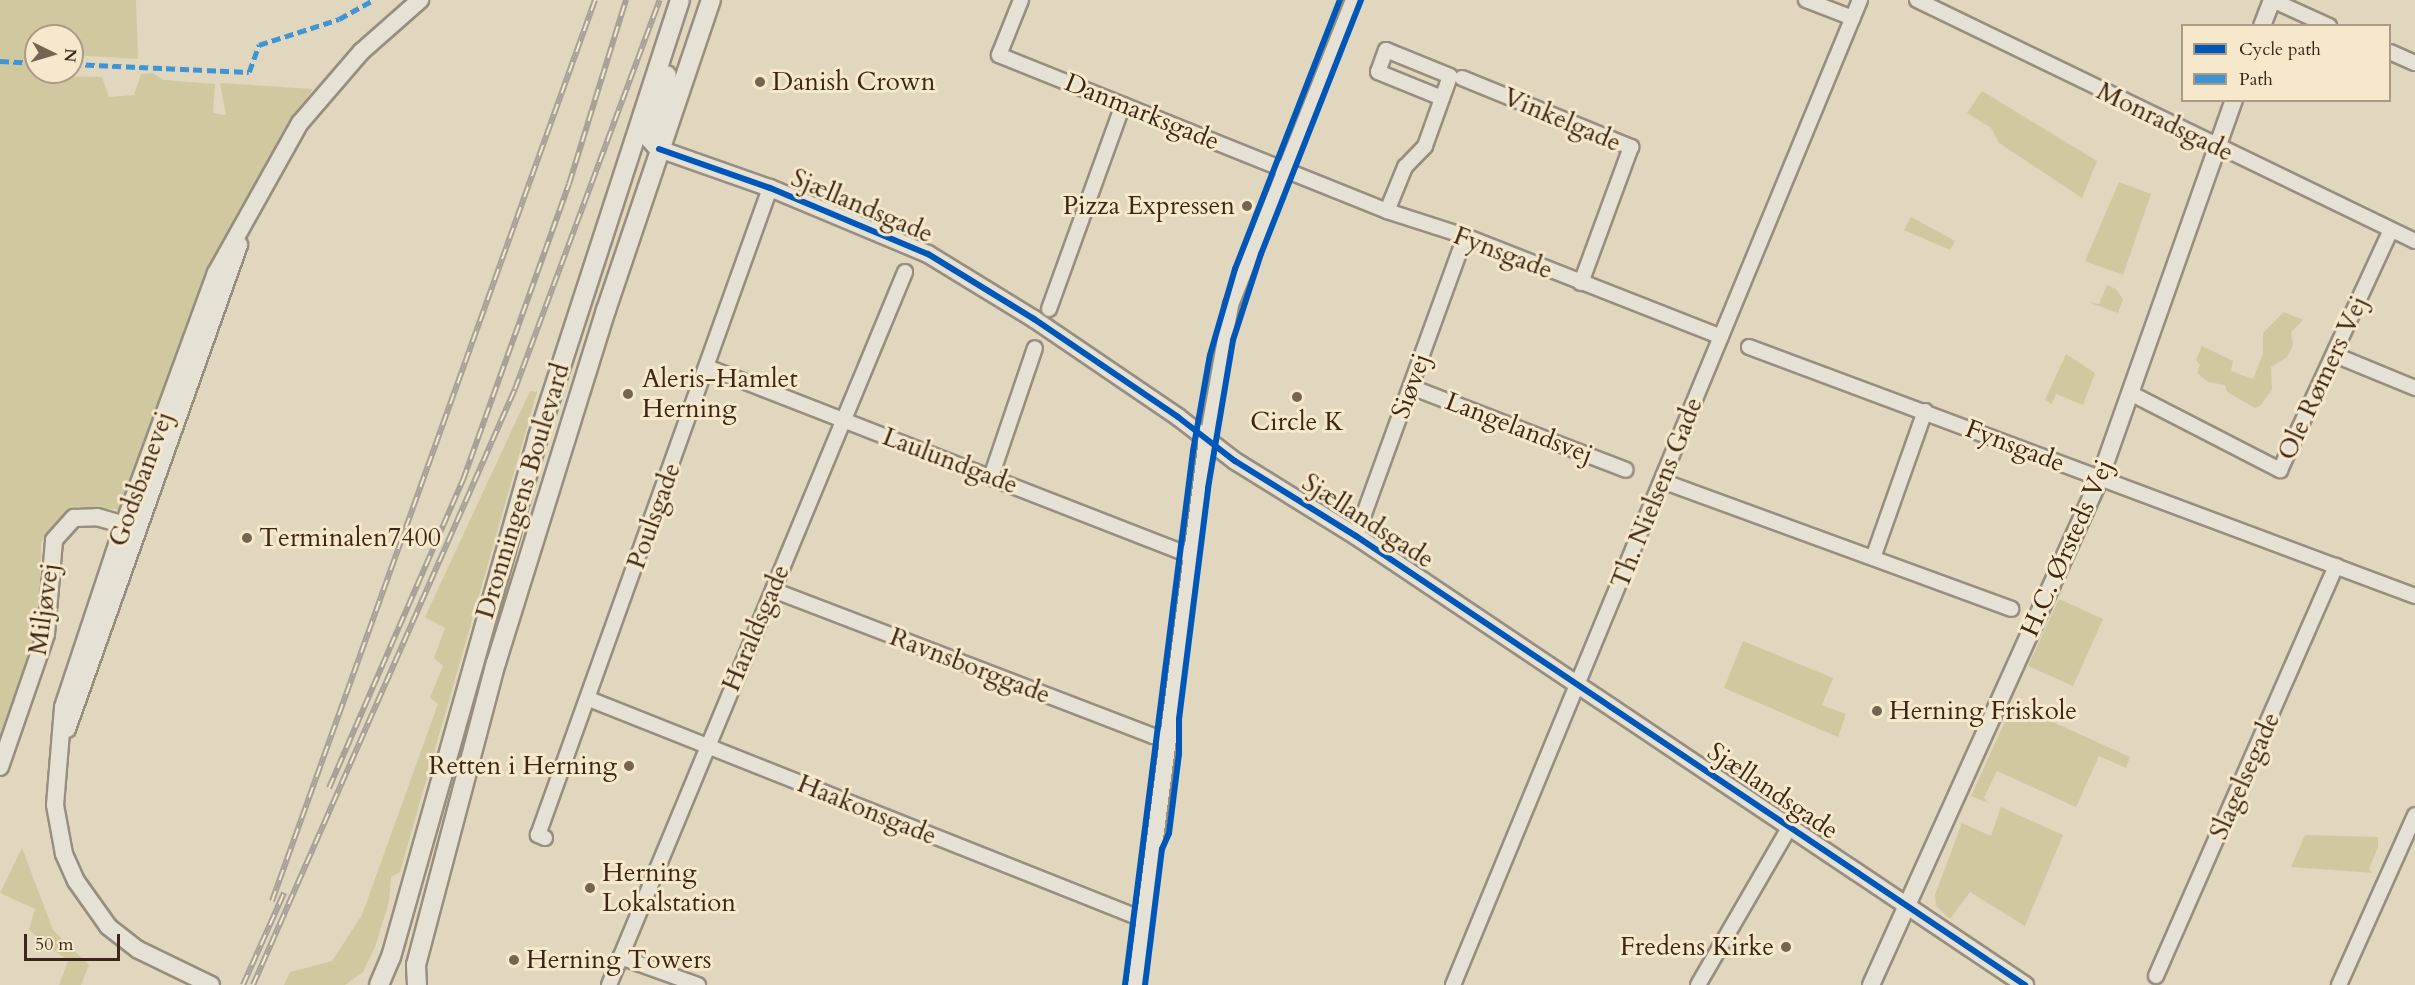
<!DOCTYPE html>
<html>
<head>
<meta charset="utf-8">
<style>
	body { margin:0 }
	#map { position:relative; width:2415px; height:985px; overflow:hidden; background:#e1d6be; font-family:Cardo,serif }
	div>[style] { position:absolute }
	.green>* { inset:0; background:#d0c99f }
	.roads { filter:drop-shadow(2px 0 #978e7f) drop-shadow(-2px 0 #978e7f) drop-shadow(0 2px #978e7f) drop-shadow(0 -2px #978e7f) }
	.minor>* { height:14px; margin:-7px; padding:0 7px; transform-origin:7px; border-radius:7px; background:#e6e1d5 }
	.tertiary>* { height:16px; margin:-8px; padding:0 8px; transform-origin:8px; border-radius:8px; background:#e6e1d5 }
	.secondary>* { height:18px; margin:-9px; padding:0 9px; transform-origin:9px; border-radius:9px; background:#e6e1d5 }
	.rail>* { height:6px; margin-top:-3px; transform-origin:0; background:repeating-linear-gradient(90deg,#f5e8cb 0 11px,#a8a198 0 22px); box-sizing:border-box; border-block:2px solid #a8a198 }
	.quiet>* { height:4.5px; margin-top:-2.25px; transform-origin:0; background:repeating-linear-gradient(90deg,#3f95d4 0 9px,transparent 0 13.5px) }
	.cycleway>* { height:6px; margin:-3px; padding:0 3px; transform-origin:3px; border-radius:3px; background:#0057b8 }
	.dots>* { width:16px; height:16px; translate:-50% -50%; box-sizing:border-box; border:3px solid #f5e8cb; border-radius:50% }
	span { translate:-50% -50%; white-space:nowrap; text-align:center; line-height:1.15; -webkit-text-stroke:6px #f5e8cb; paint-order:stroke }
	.poi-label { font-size:26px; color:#3c2619 }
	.left { translate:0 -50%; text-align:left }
	.right { translate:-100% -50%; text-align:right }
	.street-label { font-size:26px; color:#3c2619 }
	.legend { position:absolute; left:2181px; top:24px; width:210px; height:78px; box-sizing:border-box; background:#f5e8cb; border:2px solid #ab9a84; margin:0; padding:8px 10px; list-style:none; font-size:18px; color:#3c2619 }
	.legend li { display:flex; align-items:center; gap:12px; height:30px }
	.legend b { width:30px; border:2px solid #ab9a84 }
	.north { position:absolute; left:24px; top:24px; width:60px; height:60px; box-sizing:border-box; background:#f5e8cb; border:2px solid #ab9a84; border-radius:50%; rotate:95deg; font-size:16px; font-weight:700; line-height:24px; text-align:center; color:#3c2619 }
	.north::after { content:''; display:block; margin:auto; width:21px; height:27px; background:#766453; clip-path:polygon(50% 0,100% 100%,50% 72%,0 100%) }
	.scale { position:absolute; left:24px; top:934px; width:96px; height:27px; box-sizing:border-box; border:3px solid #3c2619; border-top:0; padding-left:8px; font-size:18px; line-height:21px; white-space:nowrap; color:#3c2619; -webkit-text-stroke:4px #f5e8cb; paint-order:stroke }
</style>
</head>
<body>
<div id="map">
	<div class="green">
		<div style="clip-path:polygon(0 0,136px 0,138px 59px,72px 55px,72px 36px,36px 36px,36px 72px,42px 72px,43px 76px,102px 77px,109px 97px,134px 95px,141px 74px,153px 73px,164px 80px,215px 84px,213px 113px,226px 115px,220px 83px,313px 89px,274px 149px,208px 286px,125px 510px,78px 507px,41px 542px,40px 629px,0 737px)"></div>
		<div style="clip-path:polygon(1982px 91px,2097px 161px,2082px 198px,1999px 143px,1991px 128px,1967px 113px)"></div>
		<div style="clip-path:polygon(2119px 182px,2151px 194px,2123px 275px,2085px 261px)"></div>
		<div style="clip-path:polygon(1911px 217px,1955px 241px,1950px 250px,1904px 230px)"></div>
		<div style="clip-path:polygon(2107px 285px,2116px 289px,2123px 299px,2118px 313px,2088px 302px,2099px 304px)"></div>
		<div style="clip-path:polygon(2284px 312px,2303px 320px,2291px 332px,2293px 345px,2287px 357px,2271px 367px,2272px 390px,2260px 406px,2255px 408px,2227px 392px,2225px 385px,2208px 382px,2197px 373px,2200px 365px,2196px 360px,2202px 346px,2233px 361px,2231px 371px,2253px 379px,2263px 354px,2263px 333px)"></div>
		<div style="clip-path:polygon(2066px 354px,2095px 373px,2083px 405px,2056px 394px,2052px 404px,2045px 400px)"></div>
		<div style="clip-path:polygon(530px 391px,537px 392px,400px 872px,391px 877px,389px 902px,375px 947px,363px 972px,345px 985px,284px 985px,290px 972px,332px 961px,362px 915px,438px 704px,430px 698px,443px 666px,434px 658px,445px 628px,425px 617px)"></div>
		<div style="clip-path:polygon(2059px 599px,2103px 619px,2073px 686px,2028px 666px)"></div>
		<div style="clip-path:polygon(1743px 641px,1833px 678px,1822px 705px,1846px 714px,1838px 737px,1724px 688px)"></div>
		<div style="clip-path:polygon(2013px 704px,2130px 757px,2126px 768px,2099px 756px,2076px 807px,1997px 771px,1984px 798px,1989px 803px,1971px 796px)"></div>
		<div style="clip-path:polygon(2001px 807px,2063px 835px,2025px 926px,1970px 892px,1950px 919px,1936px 906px,1935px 895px,1962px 823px,1991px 836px)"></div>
		<div style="clip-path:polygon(2305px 835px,2378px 837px,2378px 847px,2369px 869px,2373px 873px,2291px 867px)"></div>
		<div style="clip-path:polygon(22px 848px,53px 930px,89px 965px,81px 985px,59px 985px,68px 961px,29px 930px,35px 909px,0 893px)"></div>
	</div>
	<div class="roads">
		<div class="minor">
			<div style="left:1021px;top:0;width:59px;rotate:111.8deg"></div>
			<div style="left:999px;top:55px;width:418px;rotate:21.9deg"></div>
			<div style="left:1387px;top:211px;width:82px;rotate:17.8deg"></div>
			<div style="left:1465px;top:236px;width:275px;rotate:21.5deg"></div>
			<div style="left:1806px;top:0;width:50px;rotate:21deg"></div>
			<div style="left:1917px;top:0;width:553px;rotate:25.82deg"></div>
			<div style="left:2272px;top:0;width:63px;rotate:24.5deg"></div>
			<div style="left:2390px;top:52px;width:27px;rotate:24deg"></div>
			<div style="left:1462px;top:78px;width:183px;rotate:22.2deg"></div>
			<div style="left:1631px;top:147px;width:145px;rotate:110.2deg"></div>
			<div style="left:1387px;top:211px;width:48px;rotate:-67.8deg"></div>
			<div style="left:1405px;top:167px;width:29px;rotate:-46deg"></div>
			<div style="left:1425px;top:146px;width:74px;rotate:-70.3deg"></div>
			<div style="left:1450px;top:76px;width:69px;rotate:-157.9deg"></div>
			<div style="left:1386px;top:50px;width:23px;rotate:110deg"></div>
			<div style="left:1378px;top:72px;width:69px;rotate:22.1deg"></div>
			<div style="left:1049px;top:309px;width:217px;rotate:-70.1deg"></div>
			<div style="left:1749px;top:347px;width:711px;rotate:20.5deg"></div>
			<div style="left:2335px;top:355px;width:87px;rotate:22.4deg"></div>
			<div style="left:707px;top:367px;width:521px;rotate:21.29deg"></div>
			<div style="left:1411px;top:387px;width:230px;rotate:21.1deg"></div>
			<div style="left:2130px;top:393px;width:169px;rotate:27.2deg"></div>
			<div style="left:2280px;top:470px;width:264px;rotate:-65.2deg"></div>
			<div style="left:1207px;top:439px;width:136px;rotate:-79.8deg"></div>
			<div style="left:1231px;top:305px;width:328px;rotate:-68.2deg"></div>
			<div style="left:991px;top:477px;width:136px;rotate:-71.2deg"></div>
			<div style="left:1662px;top:481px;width:372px;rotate:20.1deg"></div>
			<div style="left:1356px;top:536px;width:319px;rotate:-70deg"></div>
			<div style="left:1873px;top:558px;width:156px;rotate:-70.5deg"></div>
			<div style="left:773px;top:590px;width:407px;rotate:21deg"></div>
			<div style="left:1153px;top:736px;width:16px;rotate:7deg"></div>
			<div style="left:589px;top:699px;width:598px;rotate:21.68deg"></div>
			<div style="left:545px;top:838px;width:8px;rotate:-157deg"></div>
			<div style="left:538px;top:835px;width:687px;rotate:-70.27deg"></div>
			<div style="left:620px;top:957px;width:83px;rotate:19.7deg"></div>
			<div style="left:2156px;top:976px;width:448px;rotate:-66.3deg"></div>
			<div style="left:609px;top:985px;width:772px;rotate:-67.45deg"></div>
			<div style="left:1453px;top:985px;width:1066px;rotate:-67.55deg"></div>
			<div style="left:1698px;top:985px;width:184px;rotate:-59.9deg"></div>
			<div style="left:2339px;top:985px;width:186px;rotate:-65.9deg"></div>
		</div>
		<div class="tertiary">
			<div style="left:2262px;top:26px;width:28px;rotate:-69deg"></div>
			<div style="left:659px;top:149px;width:118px;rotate:19.4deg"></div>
			<div style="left:770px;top:188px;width:171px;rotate:22.7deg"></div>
			<div style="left:928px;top:254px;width:124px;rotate:31.5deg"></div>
			<div style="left:1034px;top:319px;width:174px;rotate:34.2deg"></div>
			<div style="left:1178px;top:417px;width:72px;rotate:37.7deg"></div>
			<div style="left:1235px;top:461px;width:142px;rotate:31.8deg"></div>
			<div style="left:1356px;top:536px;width:806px;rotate:33.87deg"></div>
			<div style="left:67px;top:729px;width:514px;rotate:-70.44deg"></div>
			<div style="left:0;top:767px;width:141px;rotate:-70.9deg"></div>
			<div style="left:46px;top:634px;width:94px;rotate:-85.1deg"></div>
			<div style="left:54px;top:540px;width:30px;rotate:-48deg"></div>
			<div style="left:74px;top:518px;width:23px;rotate:-2deg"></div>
			<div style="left:97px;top:517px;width:37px;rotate:16deg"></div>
			<div style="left:211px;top:985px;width:82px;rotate:-154.1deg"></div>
			<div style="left:137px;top:949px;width:37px;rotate:-142deg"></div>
			<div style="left:108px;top:926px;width:55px;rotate:-125.4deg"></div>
			<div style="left:76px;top:881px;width:30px;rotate:-114deg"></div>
			<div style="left:64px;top:854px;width:50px;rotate:-100.4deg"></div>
			<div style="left:55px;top:805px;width:98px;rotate:-85.3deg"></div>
			<div style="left:63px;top:707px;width:193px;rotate:-71.6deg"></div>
			<div style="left:124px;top:524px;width:267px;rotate:-69.9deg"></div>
			<div style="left:216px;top:273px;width:172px;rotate:-60.8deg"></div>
			<div style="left:300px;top:123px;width:94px;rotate:-49.3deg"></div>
			<div style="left:361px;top:52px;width:79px;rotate:-41.4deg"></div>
			<div style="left:1136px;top:985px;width:551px;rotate:-82.59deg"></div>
			<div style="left:1871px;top:985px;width:556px;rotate:-65.69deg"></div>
			<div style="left:2100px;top:478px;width:401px;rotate:-70.5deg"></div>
		</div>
		<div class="secondary">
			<div style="left:659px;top:149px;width:12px;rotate:-132deg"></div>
			<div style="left:651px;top:140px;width:16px;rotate:-86deg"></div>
			<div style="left:652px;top:124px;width:51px;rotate:-73deg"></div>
			<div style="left:379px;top:985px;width:30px;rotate:-67deg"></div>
			<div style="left:391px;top:957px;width:540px;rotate:-74.21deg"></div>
			<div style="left:538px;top:437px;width:459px;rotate:-72deg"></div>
			<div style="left:417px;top:985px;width:20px;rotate:-93deg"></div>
			<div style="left:416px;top:965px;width:312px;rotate:-75.2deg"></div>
			<div style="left:496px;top:663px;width:370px;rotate:-72.7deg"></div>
			<div style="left:606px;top:310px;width:327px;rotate:-71.3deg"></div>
		</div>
	</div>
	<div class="rail">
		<div style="left:329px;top:788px;width:336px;rotate:-66.5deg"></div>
		<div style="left:463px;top:480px;width:314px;rotate:-70.3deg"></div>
		<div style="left:569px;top:184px;width:193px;rotate:-72.8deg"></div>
		<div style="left:272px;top:901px;width:957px;rotate:-70.28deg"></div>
		<div style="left:243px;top:985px;width:101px;rotate:-66deg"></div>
		<div style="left:253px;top:985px;width:651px;rotate:-66.27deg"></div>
		<div style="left:515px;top:389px;width:415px;rotate:-69.6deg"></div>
	</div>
	<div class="quiet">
		<div style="left:0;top:61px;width:36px;rotate:3deg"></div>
		<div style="left:72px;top:64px;width:177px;rotate:2.6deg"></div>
		<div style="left:249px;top:72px;width:29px;rotate:-70deg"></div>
		<div style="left:259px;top:45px;width:84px;rotate:-18deg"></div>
		<div style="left:339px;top:19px;width:39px;rotate:-29deg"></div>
	</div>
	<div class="cycleway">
		<div style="left:659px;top:149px;width:118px;rotate:19.4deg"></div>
		<div style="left:770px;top:188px;width:171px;rotate:22.7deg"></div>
		<div style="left:928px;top:254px;width:124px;rotate:31.5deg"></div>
		<div style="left:1034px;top:319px;width:174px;rotate:34.2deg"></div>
		<div style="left:1178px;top:417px;width:72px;rotate:37.7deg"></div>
		<div style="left:1235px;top:461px;width:142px;rotate:31.8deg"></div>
		<div style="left:1356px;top:536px;width:806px;rotate:33.87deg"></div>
		<div style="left:1125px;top:985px;width:538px;rotate:-82.74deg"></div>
		<div style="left:1193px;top:451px;width:97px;rotate:-80deg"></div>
		<div style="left:1210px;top:355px;width:90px;rotate:-73.8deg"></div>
		<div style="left:1235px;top:269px;width:289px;rotate:-68.7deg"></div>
		<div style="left:1145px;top:985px;width:137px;rotate:-82.9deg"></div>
		<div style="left:1162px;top:849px;width:17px;rotate:-66deg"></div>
		<div style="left:1169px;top:833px;width:80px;rotate:-82.8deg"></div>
		<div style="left:1179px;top:754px;width:35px;rotate:-90deg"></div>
		<div style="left:1179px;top:719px;width:233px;rotate:-82.8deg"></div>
		<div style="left:1208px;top:488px;width:150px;rotate:-80.4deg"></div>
		<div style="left:1233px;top:340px;width:90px;rotate:-72deg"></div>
		<div style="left:1261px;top:254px;width:273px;rotate:-68.5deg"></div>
	</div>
	<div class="dots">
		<div style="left:760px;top:82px;background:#766453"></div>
		<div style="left:1247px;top:206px;background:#766453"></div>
		<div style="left:628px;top:394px;background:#766453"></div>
		<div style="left:1297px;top:397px;background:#766453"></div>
		<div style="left:247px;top:538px;background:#766453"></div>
		<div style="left:1877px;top:711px;background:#766453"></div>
		<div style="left:629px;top:766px;background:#766453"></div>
		<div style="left:590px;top:888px;background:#766453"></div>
		<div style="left:1786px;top:947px;background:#766453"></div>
		<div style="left:514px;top:960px;background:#766453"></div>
	</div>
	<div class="poi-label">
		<span class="left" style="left:772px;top:82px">Danish Crown</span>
		<span class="right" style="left:1235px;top:206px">Pizza Expressen</span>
		<span class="left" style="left:642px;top:394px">Aleris-Hamlet<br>Herning</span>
		<span style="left:1297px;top:422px">Circle K</span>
		<span class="left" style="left:259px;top:538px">Terminalen7400</span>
		<span class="left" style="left:1889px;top:711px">Herning Friskole</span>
		<span class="right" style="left:617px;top:766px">Retten i Herning</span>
		<span class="left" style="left:602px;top:888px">Herning<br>Lokalstation</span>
		<span class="right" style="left:1774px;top:947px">Fredens Kirke</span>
		<span class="left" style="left:526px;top:960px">Herning Towers</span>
	</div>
	<div class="street-label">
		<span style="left:1142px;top:112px;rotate:22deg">Danmarksgade</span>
		<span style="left:1562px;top:120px;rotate:23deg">Vinkelgade</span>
		<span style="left:2165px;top:122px;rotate:26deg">Monradsgade</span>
		<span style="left:862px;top:206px;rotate:23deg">Sjællandsgade</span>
		<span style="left:1503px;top:253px;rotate:21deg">Fynsgade</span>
		<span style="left:2323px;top:378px;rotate:-65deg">Ole Rømers Vej</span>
		<span style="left:1411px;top:386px;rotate:-70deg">Siøvej</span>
		<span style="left:1519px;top:428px;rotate:21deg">Langelandsvej</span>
		<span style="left:2015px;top:446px;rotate:21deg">Fynsgade</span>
		<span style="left:950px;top:461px;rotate:21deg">Laulundgade</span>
		<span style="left:141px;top:479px;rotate:-70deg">Godsbanevej</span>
		<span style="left:523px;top:491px;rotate:-73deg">Dronningens Boulevard</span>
		<span style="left:1657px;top:493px;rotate:-68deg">Th. Nielsens Gade</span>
		<span style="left:654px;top:516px;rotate:-70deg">Poulsgade</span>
		<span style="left:1368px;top:521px;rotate:33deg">Sjællandsgade</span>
		<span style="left:2067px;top:548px;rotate:-66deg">H.C. Ørsteds Vej</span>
		<span style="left:44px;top:609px;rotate:-82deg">Miljøvej</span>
		<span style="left:756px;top:628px;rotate:-67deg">Haraldsgade</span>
		<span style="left:970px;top:666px;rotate:21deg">Ravnsborggade</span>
		<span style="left:2245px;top:776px;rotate:-66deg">Slagelsegade</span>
		<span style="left:1773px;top:791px;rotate:34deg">Sjællandsgade</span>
		<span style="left:867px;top:810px;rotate:22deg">Haakonsgade</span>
	</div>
	<ul class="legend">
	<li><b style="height:8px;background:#0057b8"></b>Cycle path</li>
	<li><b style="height:8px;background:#3f95d4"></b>Path</li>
	</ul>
	<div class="north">N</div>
	<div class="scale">50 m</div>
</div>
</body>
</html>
